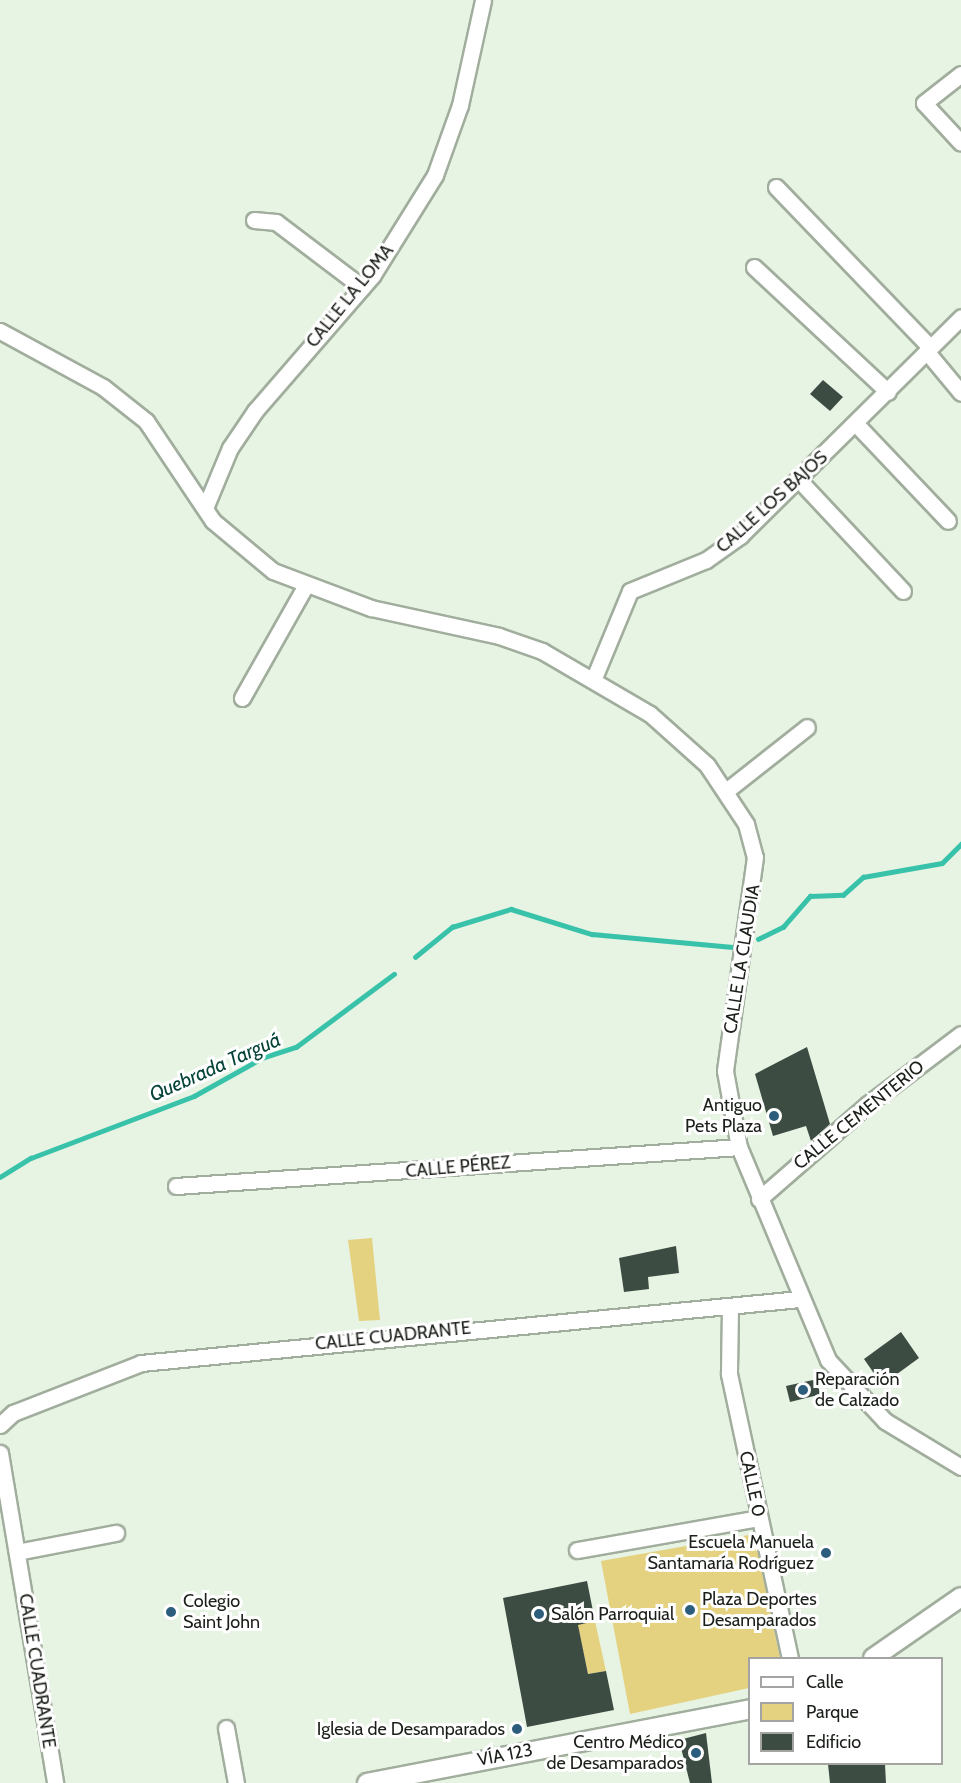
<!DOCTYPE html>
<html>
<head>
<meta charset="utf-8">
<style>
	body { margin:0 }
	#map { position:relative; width:961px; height:1783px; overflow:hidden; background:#e7f3e3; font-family:Cabin,sans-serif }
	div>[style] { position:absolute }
	.green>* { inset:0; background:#e5d280 }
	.stream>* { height:4.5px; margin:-2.25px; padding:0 2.25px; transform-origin:2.25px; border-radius:2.25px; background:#39c2aa }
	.building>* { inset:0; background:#3d4c43 }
	.roads { filter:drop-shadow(2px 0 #a1ad9d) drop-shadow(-2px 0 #a1ad9d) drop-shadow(0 2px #a1ad9d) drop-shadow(0 -2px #a1ad9d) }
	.minor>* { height:15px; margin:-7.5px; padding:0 7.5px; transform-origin:7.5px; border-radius:7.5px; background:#fff }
	.major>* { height:18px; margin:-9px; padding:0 9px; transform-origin:9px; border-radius:9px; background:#fff }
	.dots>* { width:16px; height:16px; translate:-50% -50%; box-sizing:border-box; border:3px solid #fff; border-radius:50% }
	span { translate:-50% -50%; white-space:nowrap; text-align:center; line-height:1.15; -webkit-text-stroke:6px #fff; paint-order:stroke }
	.street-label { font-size:18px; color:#1b1f19 }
	.poi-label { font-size:18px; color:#1b1f19 }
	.right { translate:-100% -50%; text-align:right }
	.left { translate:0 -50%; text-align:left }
	.water-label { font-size:20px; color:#054339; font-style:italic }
	.legend { position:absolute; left:748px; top:1657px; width:195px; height:108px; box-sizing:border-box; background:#fff; border:2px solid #a4a5a3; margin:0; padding:8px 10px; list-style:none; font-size:18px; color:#1b1f19 }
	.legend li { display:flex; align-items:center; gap:12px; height:30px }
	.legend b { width:30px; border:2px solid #a4a5a3 }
</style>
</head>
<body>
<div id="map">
	<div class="green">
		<div style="clip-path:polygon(372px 1238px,380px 1320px,359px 1321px,348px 1240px)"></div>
		<div style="clip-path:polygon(754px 1534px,780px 1658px,750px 1658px,749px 1688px,630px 1714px,601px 1561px)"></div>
		<div style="clip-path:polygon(595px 1621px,606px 1671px,588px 1674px,579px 1631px,550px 1625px)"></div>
	</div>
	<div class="stream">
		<div style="left:758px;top:939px;width:28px;rotate:-26deg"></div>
		<div style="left:783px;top:927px;width:41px;rotate:-48.9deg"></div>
		<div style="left:810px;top:896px;width:33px;rotate:-2deg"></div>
		<div style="left:843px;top:895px;width:27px;rotate:-42deg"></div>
		<div style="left:863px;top:877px;width:80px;rotate:-10deg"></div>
		<div style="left:942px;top:863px;width:27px;rotate:-45deg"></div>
		<div style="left:415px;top:957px;width:48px;rotate:-39deg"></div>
		<div style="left:452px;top:927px;width:62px;rotate:-17deg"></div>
		<div style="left:511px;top:909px;width:85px;rotate:17.2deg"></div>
		<div style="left:592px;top:934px;width:141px;rotate:5.3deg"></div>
		<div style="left:0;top:1177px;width:36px;rotate:-32deg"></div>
		<div style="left:31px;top:1158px;width:174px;rotate:-20.8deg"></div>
		<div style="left:194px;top:1096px;width:78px;rotate:-29.2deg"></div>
		<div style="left:262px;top:1058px;width:36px;rotate:-18deg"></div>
		<div style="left:296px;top:1047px;width:122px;rotate:-36.7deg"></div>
	</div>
	<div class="building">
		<div style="clip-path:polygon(823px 380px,843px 397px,830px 411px,810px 394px)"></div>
		<div style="clip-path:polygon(807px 1047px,830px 1124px,811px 1141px,806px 1126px,773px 1136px,755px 1074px)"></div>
		<div style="clip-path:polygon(676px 1246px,679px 1273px,648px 1277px,649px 1289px,624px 1292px,619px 1258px)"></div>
		<div style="clip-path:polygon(901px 1332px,919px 1358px,882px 1385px,864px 1359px)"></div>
		<div style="clip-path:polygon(813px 1380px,822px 1394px,790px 1402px,786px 1386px)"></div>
		<div style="clip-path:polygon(587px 1581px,595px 1621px,578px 1625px,588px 1674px,606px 1671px,614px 1710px,527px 1727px,503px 1598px)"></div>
		<div style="clip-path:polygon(706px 1733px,712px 1783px,690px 1783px,679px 1740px)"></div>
		<div style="clip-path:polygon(828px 1764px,885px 1764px,886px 1783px,830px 1783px)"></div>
	</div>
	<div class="roads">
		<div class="minor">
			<div style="left:961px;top:74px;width:47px;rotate:141.9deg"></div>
			<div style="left:924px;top:103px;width:54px;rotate:47.2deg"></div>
			<div style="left:776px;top:187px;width:223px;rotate:46.1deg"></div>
			<div style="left:254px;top:220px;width:22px;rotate:5deg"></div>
			<div style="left:276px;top:222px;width:108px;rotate:37.1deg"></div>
			<div style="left:754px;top:267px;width:183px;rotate:43deg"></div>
			<div style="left:0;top:331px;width:117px;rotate:28.5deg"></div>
			<div style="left:103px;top:387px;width:55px;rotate:38.3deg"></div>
			<div style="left:146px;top:421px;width:120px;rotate:56.2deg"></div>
			<div style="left:213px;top:521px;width:78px;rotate:39.8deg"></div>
			<div style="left:273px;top:571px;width:105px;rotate:20.7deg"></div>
			<div style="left:371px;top:608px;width:131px;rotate:12.3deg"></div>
			<div style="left:499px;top:636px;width:46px;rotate:19.2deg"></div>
			<div style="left:542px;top:651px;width:125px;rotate:30.3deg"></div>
			<div style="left:650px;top:714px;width:76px;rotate:41.8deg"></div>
			<div style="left:707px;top:765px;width:71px;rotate:56.5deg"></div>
			<div style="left:746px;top:824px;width:34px;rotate:75deg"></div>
			<div style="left:755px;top:857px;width:216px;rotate:98deg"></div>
			<div style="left:725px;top:1071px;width:77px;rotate:79.6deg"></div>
			<div style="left:739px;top:1147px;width:231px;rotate:67.3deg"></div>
			<div style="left:828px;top:1360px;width:83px;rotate:46.9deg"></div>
			<div style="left:885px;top:1421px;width:89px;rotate:31.2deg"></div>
			<div style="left:927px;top:352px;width:53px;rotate:50.3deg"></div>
			<div style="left:857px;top:425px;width:132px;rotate:46.5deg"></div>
			<div style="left:799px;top:480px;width:152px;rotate:46.9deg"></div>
			<div style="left:205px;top:508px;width:65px;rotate:-67.4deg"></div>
			<div style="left:230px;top:448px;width:45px;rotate:-56deg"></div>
			<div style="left:255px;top:411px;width:179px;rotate:-49.1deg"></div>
			<div style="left:372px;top:276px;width:119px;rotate:-58deg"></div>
			<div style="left:435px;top:175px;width:74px;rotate:-70.3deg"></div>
			<div style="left:460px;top:105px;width:107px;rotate:-77.6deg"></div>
			<div style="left:594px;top:678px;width:94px;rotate:-67.5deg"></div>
			<div style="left:630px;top:591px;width:82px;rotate:-22.2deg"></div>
			<div style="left:706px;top:560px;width:42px;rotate:-35.2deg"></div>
			<div style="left:740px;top:536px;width:311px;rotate:-44.7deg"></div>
			<div style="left:242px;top:698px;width:130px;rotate:-60.5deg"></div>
			<div style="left:726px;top:791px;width:103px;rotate:-38.3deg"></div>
			<div style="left:176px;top:1186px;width:564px;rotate:-3.96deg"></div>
			<div style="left:759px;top:1199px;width:145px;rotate:-41.1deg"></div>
			<div style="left:868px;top:1104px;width:116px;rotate:-37deg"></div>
			<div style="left:730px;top:1308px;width:66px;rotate:90.9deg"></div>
			<div style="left:729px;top:1374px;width:290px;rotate:77.9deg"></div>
			<div style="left:0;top:1425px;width:18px;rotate:-43deg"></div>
			<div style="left:13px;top:1413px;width:137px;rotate:-21.3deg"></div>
			<div style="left:141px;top:1363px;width:662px;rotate:-5.55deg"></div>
			<div style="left:0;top:1453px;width:335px;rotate:80.5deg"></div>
			<div style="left:577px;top:1550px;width:185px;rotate:-10deg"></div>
			<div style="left:17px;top:1552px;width:101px;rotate:-10.9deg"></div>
			<div style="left:226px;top:1728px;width:56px;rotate:79.7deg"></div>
		</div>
		<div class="major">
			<div style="left:873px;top:1658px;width:107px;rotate:-34.7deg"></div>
			<div style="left:367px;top:1783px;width:390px;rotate:-10.9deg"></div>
		</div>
	</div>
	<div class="dots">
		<div style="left:774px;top:1116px;background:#2d5d7c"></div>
		<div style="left:803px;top:1390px;background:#2d5d7c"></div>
		<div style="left:826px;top:1553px;background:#2d5d7c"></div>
		<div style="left:690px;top:1610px;background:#2d5d7c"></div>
		<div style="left:171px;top:1612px;background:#2d5d7c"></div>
		<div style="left:539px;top:1614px;background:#2d5d7c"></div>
		<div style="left:517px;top:1729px;background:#2d5d7c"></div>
		<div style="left:696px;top:1753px;background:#2d5d7c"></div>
	</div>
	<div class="street-label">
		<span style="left:350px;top:296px;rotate:-51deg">CALLE LA LOMA</span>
		<span style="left:772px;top:502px;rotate:-42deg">CALLE LOS BAJOS</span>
		<span style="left:742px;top:959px;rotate:-81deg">CALLE LA CLAUDIA</span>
		<span style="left:859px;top:1115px;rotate:-39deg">CALLE CEMENTERIO</span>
		<span style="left:458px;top:1167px;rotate:-5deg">CALLE PÉREZ</span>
		<span style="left:393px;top:1336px;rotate:-6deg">CALLE CUADRANTE</span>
		<span style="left:752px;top:1484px;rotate:78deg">CALLE 0</span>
		<span style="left:37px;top:1671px;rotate:81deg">CALLE CUADRANTE</span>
		<span style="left:505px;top:1755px;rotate:-11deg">VÍA 123</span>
	</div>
	<div class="poi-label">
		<span class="right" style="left:762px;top:1116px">Antiguo<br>Pets Plaza</span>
		<span class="left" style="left:815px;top:1390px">Reparación<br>de Calzado</span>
		<span class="right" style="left:814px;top:1553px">Escuela Manuela<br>Santamaría Rodríguez</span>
		<span class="left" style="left:702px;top:1610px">Plaza Deportes<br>Desamparados</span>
		<span class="left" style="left:183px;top:1612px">Colegio<br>Saint John</span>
		<span class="left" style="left:551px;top:1614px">Salón Parroquial</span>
		<span class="right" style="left:505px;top:1729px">Iglesia de Desamparados</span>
		<span class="right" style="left:684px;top:1753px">Centro Médico<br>de Desamparados</span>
	</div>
	<div class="water-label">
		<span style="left:215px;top:1067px;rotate:-24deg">Quebrada Targuá</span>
	</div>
	<ul class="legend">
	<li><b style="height:8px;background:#fff"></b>Calle</li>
	<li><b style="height:16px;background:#e5d280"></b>Parque</li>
	<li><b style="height:16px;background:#3d4c43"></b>Edificio</li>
	</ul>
</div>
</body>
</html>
